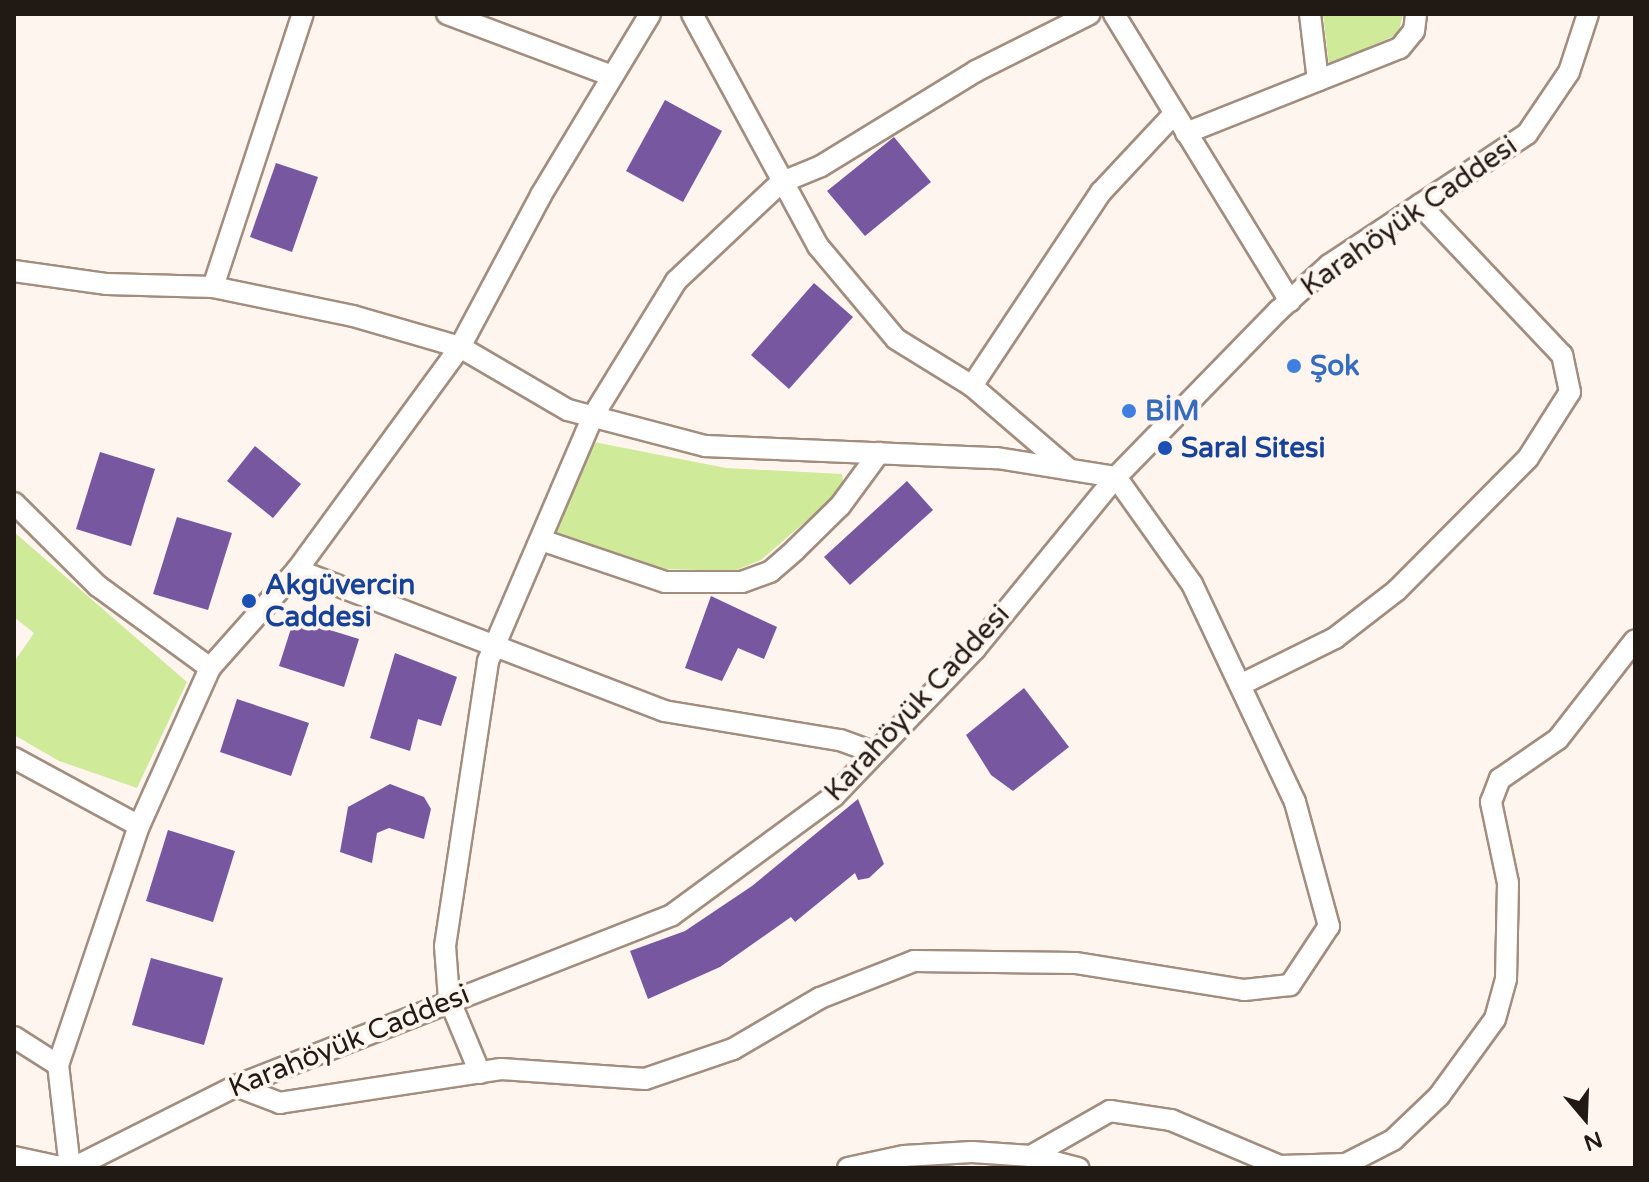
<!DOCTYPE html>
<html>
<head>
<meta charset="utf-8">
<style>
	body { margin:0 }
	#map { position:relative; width:1649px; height:1182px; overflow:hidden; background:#fff5ef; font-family:"Varela Round",sans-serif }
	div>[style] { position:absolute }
	.green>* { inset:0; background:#cfeb9a }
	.building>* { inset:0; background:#7757a0 }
	.roads { filter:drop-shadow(2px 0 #a28d7e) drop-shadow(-2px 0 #a28d7e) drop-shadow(0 2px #a28d7e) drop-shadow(0 -2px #a28d7e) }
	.minor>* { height:20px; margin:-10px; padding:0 10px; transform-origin:10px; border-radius:10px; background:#fff }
	.dots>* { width:22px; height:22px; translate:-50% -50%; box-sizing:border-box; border:4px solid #fff5ef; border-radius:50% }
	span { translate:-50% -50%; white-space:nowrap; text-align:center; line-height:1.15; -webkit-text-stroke:8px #fff5ef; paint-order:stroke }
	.street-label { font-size:28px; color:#211913 }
	.shop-label { font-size:28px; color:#366cbe; font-weight:700 }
	.left { translate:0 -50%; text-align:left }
	.transit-label { font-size:28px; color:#164399; font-weight:700 }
	.frame { position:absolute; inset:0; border:16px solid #211913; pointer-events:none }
	.north { position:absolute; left:1545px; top:1078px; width:80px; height:80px; -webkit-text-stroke:6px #fff5ef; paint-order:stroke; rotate:161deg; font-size:22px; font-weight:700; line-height:32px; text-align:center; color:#211913 }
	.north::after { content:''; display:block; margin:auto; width:28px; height:36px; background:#211913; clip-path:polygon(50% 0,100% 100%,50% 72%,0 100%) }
</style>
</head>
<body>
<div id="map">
	<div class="green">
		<div style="clip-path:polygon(1323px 14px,1403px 14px,1398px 34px,1329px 65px)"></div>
		<div style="clip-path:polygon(594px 442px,726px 468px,842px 474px,844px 488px,761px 560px,734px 571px,665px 569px,553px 531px)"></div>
		<div style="clip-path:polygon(14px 532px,187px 682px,137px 788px,59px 761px,14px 735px,14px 662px,34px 633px,14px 617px)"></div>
	</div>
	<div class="building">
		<div style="clip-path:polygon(665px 100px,722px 131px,683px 202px,626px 171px)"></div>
		<div style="clip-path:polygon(894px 137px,931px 182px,865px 236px,827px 191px)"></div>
		<div style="clip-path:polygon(276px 163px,318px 177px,292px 252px,250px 237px)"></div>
		<div style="clip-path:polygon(814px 283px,853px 317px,789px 389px,751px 355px)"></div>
		<div style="clip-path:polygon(255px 446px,301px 484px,273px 518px,227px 481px)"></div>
		<div style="clip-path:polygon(100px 452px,155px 469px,131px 546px,76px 529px)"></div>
		<div style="clip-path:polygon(907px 481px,933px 510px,850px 585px,824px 557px)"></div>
		<div style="clip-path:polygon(177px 517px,232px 533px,208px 610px,153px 594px)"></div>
		<div style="clip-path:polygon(711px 596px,777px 627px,764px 659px,738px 648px,722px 681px,685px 668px)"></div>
		<div style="clip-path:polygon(294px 619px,359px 639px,344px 687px,279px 666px)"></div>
		<div style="clip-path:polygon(395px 653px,457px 677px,441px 726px,418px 719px,410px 751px,370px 738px)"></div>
		<div style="clip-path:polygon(1024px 688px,1069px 747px,1013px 791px,991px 775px,966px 735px)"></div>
		<div style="clip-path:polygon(237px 699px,309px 723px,291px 776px,220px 752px)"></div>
		<div style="clip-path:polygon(390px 784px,424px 797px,431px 809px,424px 839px,389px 828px,377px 833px,372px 863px,340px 852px,348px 807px)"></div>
		<div style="clip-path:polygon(858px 799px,884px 864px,869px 878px,858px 880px,855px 873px,795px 922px,791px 917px,720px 967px,648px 999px,630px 951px,685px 931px,752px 886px)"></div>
		<div style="clip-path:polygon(168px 830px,235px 851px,213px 922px,146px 901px)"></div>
		<div style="clip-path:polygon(151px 958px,223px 978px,204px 1045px,132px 1025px)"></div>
	</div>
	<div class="roads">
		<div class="minor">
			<div style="left:447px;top:14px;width:176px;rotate:20.6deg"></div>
			<div style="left:692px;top:14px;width:264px;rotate:61.5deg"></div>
			<div style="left:818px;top:246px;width:121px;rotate:50deg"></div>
			<div style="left:896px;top:339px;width:89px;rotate:31.7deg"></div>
			<div style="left:972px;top:386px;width:128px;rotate:40.6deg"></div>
			<div style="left:1114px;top:14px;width:337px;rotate:58.5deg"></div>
			<div style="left:1310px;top:14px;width:67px;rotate:83.2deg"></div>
			<div style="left:1186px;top:133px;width:230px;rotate:-21.7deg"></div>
			<div style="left:1400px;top:48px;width:22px;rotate:-51deg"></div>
			<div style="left:1414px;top:31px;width:17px;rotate:-83deg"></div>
			<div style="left:14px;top:271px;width:94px;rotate:8deg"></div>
			<div style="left:107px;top:284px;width:106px;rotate:1.6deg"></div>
			<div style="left:213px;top:287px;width:143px;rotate:11.7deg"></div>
			<div style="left:353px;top:316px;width:111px;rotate:16.2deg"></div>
			<div style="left:460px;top:347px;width:125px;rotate:30.3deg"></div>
			<div style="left:568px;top:410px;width:142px;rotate:14.7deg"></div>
			<div style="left:705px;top:446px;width:292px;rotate:2.4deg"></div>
			<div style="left:997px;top:458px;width:121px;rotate:9.1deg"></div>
			<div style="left:1116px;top:477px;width:131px;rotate:54.6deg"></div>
			<div style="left:1192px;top:584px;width:241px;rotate:64.7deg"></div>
			<div style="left:1295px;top:802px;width:129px;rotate:74.7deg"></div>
			<div style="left:1329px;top:926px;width:71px;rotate:123.5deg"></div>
			<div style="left:1290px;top:985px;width:46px;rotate:173.8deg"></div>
			<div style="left:1244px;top:990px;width:171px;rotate:-170.9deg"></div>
			<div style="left:1075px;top:963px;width:161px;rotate:-179.3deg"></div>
			<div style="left:914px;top:961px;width:101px;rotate:158.5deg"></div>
			<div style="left:820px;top:998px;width:101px;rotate:149.6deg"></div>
			<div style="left:733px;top:1049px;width:93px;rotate:161.2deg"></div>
			<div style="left:645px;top:1079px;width:144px;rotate:-176deg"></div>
			<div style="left:501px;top:1069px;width:224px;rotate:171.3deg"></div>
			<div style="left:280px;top:1103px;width:47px;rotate:-158.9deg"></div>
			<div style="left:213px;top:287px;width:287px;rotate:-71.8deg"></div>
			<div style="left:972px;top:386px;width:233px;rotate:-56.4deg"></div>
			<div style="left:1101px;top:192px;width:107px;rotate:-46.9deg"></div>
			<div style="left:14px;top:503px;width:118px;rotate:44.7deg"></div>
			<div style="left:98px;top:586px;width:139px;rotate:36.2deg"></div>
			<div style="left:541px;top:540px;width:131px;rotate:18.7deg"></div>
			<div style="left:665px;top:582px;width:77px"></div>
			<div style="left:742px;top:582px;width:30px;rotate:-20deg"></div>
			<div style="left:770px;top:572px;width:33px;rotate:-41deg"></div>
			<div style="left:795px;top:550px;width:63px;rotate:-44.4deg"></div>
			<div style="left:840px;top:506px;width:66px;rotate:-53.7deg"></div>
			<div style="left:297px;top:570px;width:393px;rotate:21deg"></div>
			<div style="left:664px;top:711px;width:178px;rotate:9.4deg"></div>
			<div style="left:840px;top:740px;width:37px;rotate:20deg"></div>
			<div style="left:1240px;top:685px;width:106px;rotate:-26.3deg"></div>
			<div style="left:1335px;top:638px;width:78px;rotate:-37.7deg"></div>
			<div style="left:1397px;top:590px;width:186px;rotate:-45.2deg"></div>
			<div style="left:1528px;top:458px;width:78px;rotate:-57.5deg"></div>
			<div style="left:1570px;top:392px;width:38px;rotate:-102deg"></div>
			<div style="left:1562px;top:355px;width:207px;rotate:-133.4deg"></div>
			<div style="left:14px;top:758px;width:142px;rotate:28.5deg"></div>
			<div style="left:14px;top:1037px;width:52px;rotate:32.5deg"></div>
			<div style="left:480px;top:1073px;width:80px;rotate:-112.7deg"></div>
			<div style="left:449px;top:999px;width:53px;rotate:-94.3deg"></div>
			<div style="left:445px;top:946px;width:288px;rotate:-81.4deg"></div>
			<div style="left:488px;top:661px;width:267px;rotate:-66.8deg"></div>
			<div style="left:593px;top:416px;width:158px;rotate:-58.4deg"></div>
			<div style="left:676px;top:281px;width:143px;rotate:-43.3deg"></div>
			<div style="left:780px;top:183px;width:44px;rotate:-22.5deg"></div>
			<div style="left:821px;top:166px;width:182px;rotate:-31.5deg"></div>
			<div style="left:976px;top:71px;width:127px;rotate:-26.6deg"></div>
			<div style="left:1031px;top:1156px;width:91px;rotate:-29.7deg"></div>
			<div style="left:1110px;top:1111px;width:62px;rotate:8.4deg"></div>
			<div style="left:1171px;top:1120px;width:118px;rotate:22.9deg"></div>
			<div style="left:1280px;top:1166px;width:66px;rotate:-1.7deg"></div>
			<div style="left:1346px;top:1164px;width:53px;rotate:-27.1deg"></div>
			<div style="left:1393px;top:1140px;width:64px;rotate:-43.7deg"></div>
			<div style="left:1439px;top:1096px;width:95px;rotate:-54deg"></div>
			<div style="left:1495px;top:1019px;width:41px;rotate:-74.6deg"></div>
			<div style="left:1506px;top:979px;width:96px;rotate:-88.8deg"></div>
			<div style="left:1508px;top:883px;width:83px;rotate:-101.9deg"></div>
			<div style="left:1491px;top:802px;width:25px;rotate:-69deg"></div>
			<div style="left:1500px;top:779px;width:70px;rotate:-34.6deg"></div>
			<div style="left:1558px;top:739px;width:125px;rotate:-52.1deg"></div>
			<div style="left:14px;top:1157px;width:52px;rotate:12.2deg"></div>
			<div style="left:70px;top:1168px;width:104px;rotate:-96.6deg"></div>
			<div style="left:58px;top:1065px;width:252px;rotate:-71.3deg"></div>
			<div style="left:139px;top:826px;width:173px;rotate:-65.8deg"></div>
			<div style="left:210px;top:668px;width:131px;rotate:-48.4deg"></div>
			<div style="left:297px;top:570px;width:276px;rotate:-53.8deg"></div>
			<div style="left:460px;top:347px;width:172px;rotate:-61.9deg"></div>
			<div style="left:541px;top:195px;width:211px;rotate:-58.9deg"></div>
			<div style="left:73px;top:1168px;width:182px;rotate:-26.7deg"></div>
			<div style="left:236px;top:1086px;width:468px;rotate:-21.4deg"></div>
			<div style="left:672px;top:915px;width:201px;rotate:-36.3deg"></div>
			<div style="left:834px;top:796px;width:204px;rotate:-46.2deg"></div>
			<div style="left:975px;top:649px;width:222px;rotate:-50.7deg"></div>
			<div style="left:1116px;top:477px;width:232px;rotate:-45.7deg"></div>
			<div style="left:1278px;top:311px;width:69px;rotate:-42deg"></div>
			<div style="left:1329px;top:265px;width:237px;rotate:-33.5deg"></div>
			<div style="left:1527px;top:134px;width:75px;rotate:-55.9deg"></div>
			<div style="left:1569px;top:72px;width:61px;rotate:-71.9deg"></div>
			<div style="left:848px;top:1168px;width:57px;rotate:-12.1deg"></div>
			<div style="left:904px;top:1156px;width:68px;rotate:-3.4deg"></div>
			<div style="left:972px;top:1152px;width:59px;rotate:3.9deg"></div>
			<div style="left:1031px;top:1156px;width:49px;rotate:14.3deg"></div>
		</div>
	</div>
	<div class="dots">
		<div style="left:1294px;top:366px;background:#3f7fe0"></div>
		<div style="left:1129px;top:411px;background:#3f7fe0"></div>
		<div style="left:1165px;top:448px;background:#1a4fb4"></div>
		<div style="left:249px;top:601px;background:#1a4fb4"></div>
	</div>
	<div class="street-label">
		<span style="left:1409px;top:216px;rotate:-35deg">Karahöyük Caddesi</span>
		<span style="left:917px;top:703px;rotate:-47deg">Karahöyük Caddesi</span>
		<span style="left:349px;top:1041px;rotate:-22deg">Karahöyük Caddesi</span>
	</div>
	<div class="shop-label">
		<span class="left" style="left:1310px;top:366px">Şok</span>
		<span class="left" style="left:1145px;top:411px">BİM</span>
	</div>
	<div class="transit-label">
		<span class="left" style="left:1181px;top:448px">Saral Sitesi</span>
		<span class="left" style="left:265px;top:601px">Akgüvercin<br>Caddesi</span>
	</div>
	<div class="frame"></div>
	<div class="north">N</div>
</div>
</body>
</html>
